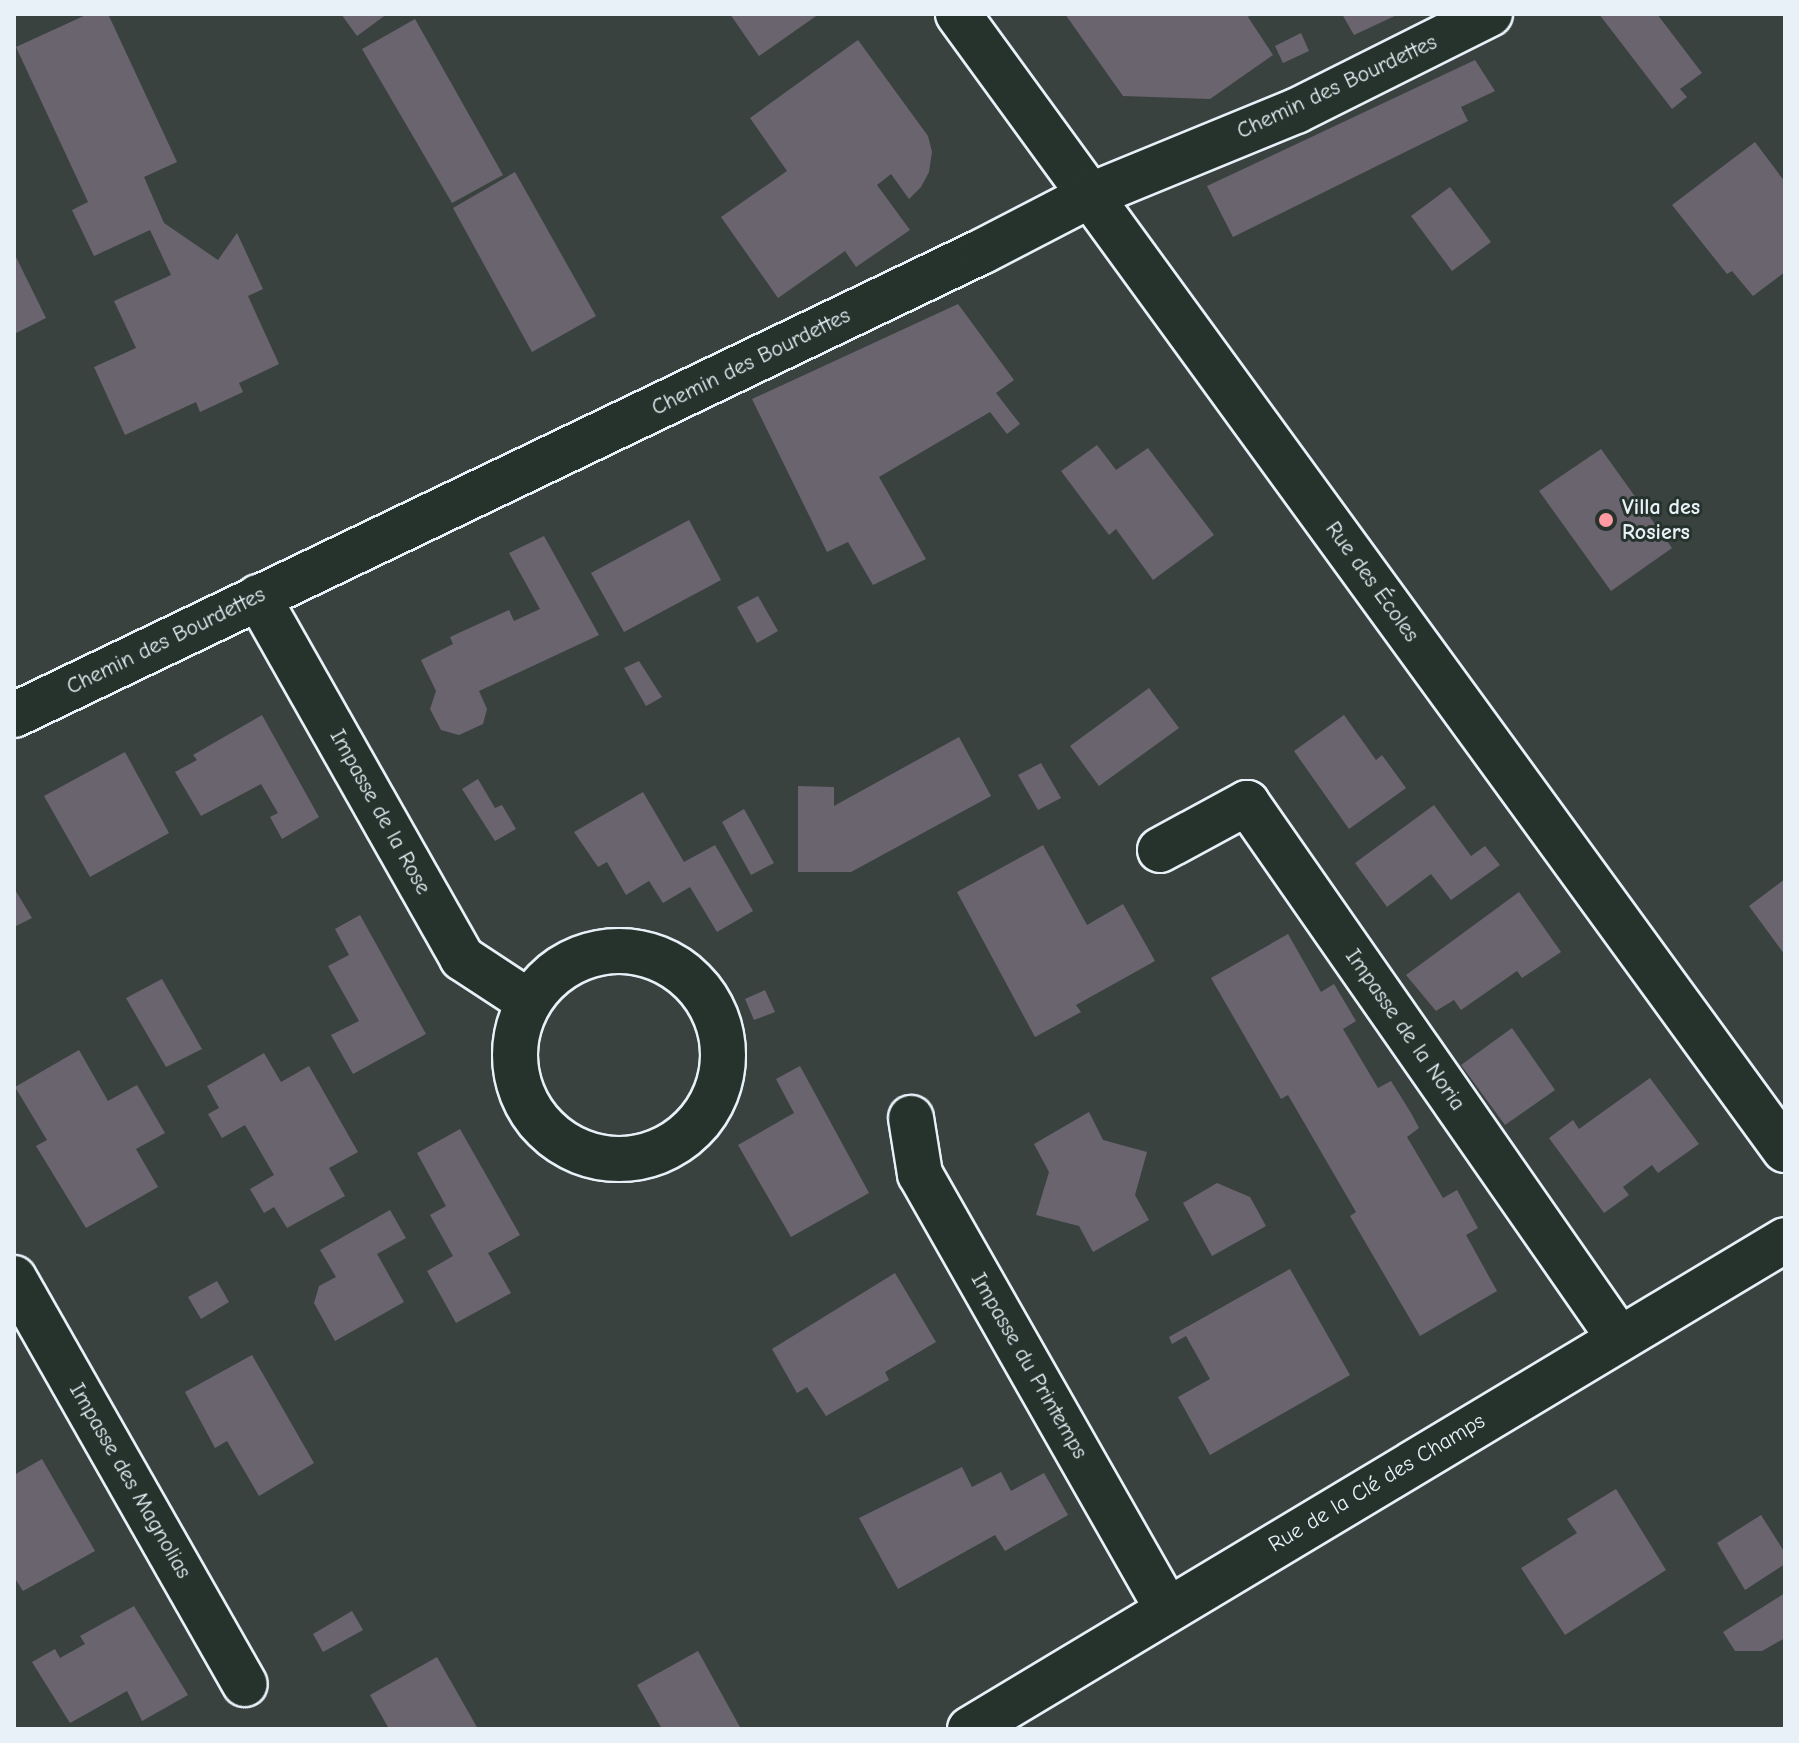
<!DOCTYPE html>
<html>
<head>
<meta charset="utf-8">
<style>
	body { margin:0 }
	#map { position:relative; width:1799px; height:1743px; overflow:hidden; background:#3a4240; font-family:"Comic Neue",sans-serif }
	div>[style] { position:absolute }
	.building>* { inset:0; background:#6a646e }
	.roads { filter:drop-shadow(2px 0 #e8f1f8) drop-shadow(-2px 0 #e8f1f8) drop-shadow(0 2px #e8f1f8) drop-shadow(0 -2px #e8f1f8) }
	.minor>* { height:44px; margin:-22px; padding:0 22px; transform-origin:22px; border-radius:22px; background:#26332d }
	.minor>.ring { margin:-22px; padding:0; box-sizing:content-box; background:none; border:44px solid #26332d; border-radius:50% }
	.dots>* { width:22px; height:22px; translate:-50% -50%; box-sizing:border-box; border:4px solid #26332d; border-radius:50% }
	span { translate:-50% -50%; white-space:nowrap; text-align:center; line-height:1.15; -webkit-text-stroke:6px #26332d; paint-order:stroke }
	.street-label { font-size:22px; color:#e8f1f8 }
	.poi-label { font-size:22px; color:#e8f1f8; font-weight:700 }
	.left { translate:0 -50%; text-align:left }
	.frame { position:absolute; inset:0; border:16px solid #e8f1f8; pointer-events:none }
</style>
</head>
<body>
<div id="map">
	<div class="building">
		<div style="clip-path:polygon(88px 14px,108px 14px,177px 162px,144px 177px,164px 223px,218px 260px,237px 233px,263px 289px,248px 296px,279px 364px,239px 383px,243px 392px,200px 412px,196px 402px,125px 435px,94px 367px,136px 348px,114px 301px,171px 275px,150px 230px,94px 256px,72px 210px,88px 202px,16px 47px)"></div>
		<div style="clip-path:polygon(341px 14px,387px 14px,357px 36px)"></div>
		<div style="clip-path:polygon(730px 14px,819px 14px,759px 56px)"></div>
		<div style="clip-path:polygon(1065px 14px,1253px 14px,1248px 17px,1273px 55px,1210px 99px,1123px 96px)"></div>
		<div style="clip-path:polygon(1342px 14px,1399px 14px,1354px 35px)"></div>
		<div style="clip-path:polygon(1599px 14px,1657px 14px,1702px 73px,1680px 89px,1687px 97px,1672px 109px)"></div>
		<div style="clip-path:polygon(415px 19px,503px 175px,452px 203px,362px 49px)"></div>
		<div style="clip-path:polygon(1301px 33px,1309px 51px,1283px 63px,1275px 46px)"></div>
		<div style="clip-path:polygon(858px 40px,928px 136px,932px 152px,929px 172px,921px 187px,909px 199px,891px 174px,877px 185px,910px 230px,856px 267px,845px 251px,778px 298px,721px 217px,787px 171px,750px 118px)"></div>
		<div style="clip-path:polygon(1475px 60px,1495px 91px,1461px 107px,1468px 121px,1233px 237px,1207px 186px)"></div>
		<div style="clip-path:polygon(1755px 142px,1785px 182px,1785px 272px,1753px 296px,1732px 271px,1727px 274px,1672px 205px)"></div>
		<div style="clip-path:polygon(515px 172px,596px 316px,532px 352px,453px 208px)"></div>
		<div style="clip-path:polygon(1450px 187px,1491px 242px,1452px 271px,1411px 216px)"></div>
		<div style="clip-path:polygon(14px 253px,46px 318px,14px 334px)"></div>
		<div style="clip-path:polygon(958px 304px,1014px 380px,996px 393px,1020px 424px,1007px 434px,990px 412px,879px 477px,926px 559px,873px 585px,848px 542px,827px 552px,752px 399px)"></div>
		<div style="clip-path:polygon(1097px 445px,1116px 470px,1148px 448px,1214px 535px,1153px 580px,1116px 529px,1109px 535px,1061px 471px)"></div>
		<div style="clip-path:polygon(1601px 449px,1672px 548px,1611px 591px,1539px 491px)"></div>
		<div style="clip-path:polygon(689px 520px,721px 580px,624px 632px,591px 573px)"></div>
		<div style="clip-path:polygon(544px 536px,599px 635px,479px 691px,487px 709px,483px 724px,459px 735px,441px 730px,430px 709px,436px 691px,421px 660px,453px 644px,450px 637px,509px 610px,514px 621px,540px 609px,509px 553px)"></div>
		<div style="clip-path:polygon(758px 596px,778px 631px,757px 643px,737px 607px)"></div>
		<div style="clip-path:polygon(639px 661px,662px 697px,646px 706px,624px 668px)"></div>
		<div style="clip-path:polygon(1149px 688px,1179px 728px,1099px 786px,1070px 746px)"></div>
		<div style="clip-path:polygon(262px 715px,319px 817px,282px 839px,270px 817px,278px 813px,261px 784px,201px 816px,175px 772px,197px 760px,193px 755px)"></div>
		<div style="clip-path:polygon(1344px 715px,1376px 760px,1382px 755px,1406px 788px,1349px 829px,1294px 751px)"></div>
		<div style="clip-path:polygon(959px 737px,991px 796px,851px 872px,798px 872px,798px 786px,834px 787px,834px 806px)"></div>
		<div style="clip-path:polygon(125px 752px,169px 833px,90px 877px,44px 796px)"></div>
		<div style="clip-path:polygon(1041px 763px,1061px 798px,1038px 810px,1018px 775px)"></div>
		<div style="clip-path:polygon(478px 779px,495px 808px,502px 805px,516px 829px,495px 841px,462px 789px)"></div>
		<div style="clip-path:polygon(643px 792px,684px 862px,715px 845px,753px 911px,717px 932px,690px 887px,663px 903px,649px 881px,626px 895px,607px 862px,598px 867px,574px 832px)"></div>
		<div style="clip-path:polygon(1434px 805px,1471px 856px,1485px 846px,1500px 865px,1451px 900px,1431px 874px,1387px 907px,1355px 863px)"></div>
		<div style="clip-path:polygon(744px 809px,774px 863px,751px 875px,722px 822px)"></div>
		<div style="clip-path:polygon(1043px 845px,1087px 925px,1123px 904px,1155px 961px,1076px 1005px,1081px 1012px,1035px 1037px,957px 892px)"></div>
		<div style="clip-path:polygon(1785px 879px,1785px 955px,1749px 906px)"></div>
		<div style="clip-path:polygon(14px 888px,32px 918px,14px 927px)"></div>
		<div style="clip-path:polygon(1519px 892px,1561px 952px,1522px 978px,1517px 971px,1461px 1010px,1454px 1000px,1436px 1011px,1406px 975px)"></div>
		<div style="clip-path:polygon(360px 915px,426px 1034px,353px 1074px,331px 1035px,359px 1021px,328px 966px,349px 955px,335px 929px)"></div>
		<div style="clip-path:polygon(1288px 934px,1321px 992px,1334px 984px,1356px 1021px,1343px 1029px,1378px 1088px,1391px 1081px,1411px 1113px,1419px 1128px,1407px 1137px,1443px 1198px,1457px 1190px,1478px 1228px,1466px 1235px,1497px 1291px,1420px 1336px,1350px 1216px,1356px 1212px,1288px 1095px,1281px 1099px,1211px 978px)"></div>
		<div style="clip-path:polygon(162px 979px,202px 1049px,166px 1067px,126px 998px)"></div>
		<div style="clip-path:polygon(765px 990px,775px 1012px,754px 1020px,745px 999px)"></div>
		<div style="clip-path:polygon(1512px 1028px,1555px 1090px,1505px 1125px,1461px 1065px)"></div>
		<div style="clip-path:polygon(79px 1050px,108px 1101px,137px 1085px,165px 1133px,136px 1149px,158px 1187px,86px 1228px,36px 1146px,47px 1140px,15px 1087px)"></div>
		<div style="clip-path:polygon(264px 1053px,281px 1082px,309px 1066px,358px 1152px,329px 1168px,345px 1196px,287px 1228px,274px 1207px,264px 1213px,250px 1189px,274px 1175px,245px 1125px,222px 1138px,208px 1114px,219px 1108px,207px 1086px)"></div>
		<div style="clip-path:polygon(800px 1066px,869px 1193px,791px 1237px,738px 1145px,794px 1113px,776px 1079px)"></div>
		<div style="clip-path:polygon(1650px 1078px,1699px 1144px,1658px 1173px,1652px 1165px,1623px 1187px,1629px 1195px,1604px 1213px,1549px 1138px,1573px 1120px,1579px 1129px)"></div>
		<div style="clip-path:polygon(1089px 1112px,1103px 1140px,1147px 1152px,1135px 1195px,1149px 1220px,1093px 1252px,1079px 1226px,1036px 1215px,1049px 1172px,1034px 1144px)"></div>
		<div style="clip-path:polygon(460px 1129px,520px 1235px,488px 1253px,511px 1293px,456px 1323px,427px 1271px,453px 1256px,430px 1215px,446px 1206px,417px 1153px)"></div>
		<div style="clip-path:polygon(1217px 1183px,1250px 1197px,1266px 1226px,1212px 1256px,1183px 1203px)"></div>
		<div style="clip-path:polygon(390px 1210px,406px 1238px,377px 1254px,404px 1302px,335px 1341px,314px 1303px,319px 1286px,336px 1277px,320px 1250px)"></div>
		<div style="clip-path:polygon(1290px 1269px,1350px 1375px,1210px 1455px,1178px 1397px,1210px 1379px,1186px 1336px,1172px 1344px,1169px 1337px)"></div>
		<div style="clip-path:polygon(895px 1273px,936px 1342px,885px 1372px,889px 1380px,826px 1416px,807px 1387px,797px 1393px,772px 1349px)"></div>
		<div style="clip-path:polygon(217px 1281px,229px 1302px,201px 1319px,188px 1297px)"></div>
		<div style="clip-path:polygon(252px 1355px,314px 1463px,259px 1496px,227px 1441px,215px 1448px,185px 1392px)"></div>
		<div style="clip-path:polygon(42px 1459px,95px 1551px,23px 1591px,14px 1577px,14px 1475px)"></div>
		<div style="clip-path:polygon(962px 1467px,972px 1487px,1001px 1472px,1011px 1491px,1044px 1473px,1068px 1515px,1005px 1551px,995px 1535px,898px 1589px,859px 1518px)"></div>
		<div style="clip-path:polygon(1616px 1489px,1666px 1570px,1565px 1635px,1521px 1568px,1577px 1533px,1567px 1519px)"></div>
		<div style="clip-path:polygon(1761px 1515px,1785px 1553px,1785px 1564px,1745px 1590px,1717px 1543px)"></div>
		<div style="clip-path:polygon(1785px 1593px,1785px 1638px,1762px 1651px,1735px 1651px,1723px 1632px)"></div>
		<div style="clip-path:polygon(134px 1606px,188px 1695px,142px 1721px,127px 1691px,70px 1723px,32px 1662px,55px 1649px,60px 1658px,85px 1644px,80px 1636px)"></div>
		<div style="clip-path:polygon(352px 1611px,363px 1630px,323px 1652px,313px 1634px)"></div>
		<div style="clip-path:polygon(698px 1651px,741px 1729px,662px 1729px,637px 1685px)"></div>
		<div style="clip-path:polygon(437px 1657px,478px 1729px,389px 1729px,370px 1695px)"></div>
	</div>
	<div class="roads">
		<div class="minor">
			<div style="left:958px;top:14px;width:1405px;rotate:53.95deg"></div>
			<div style="left:258px;top:597px;width:415px;rotate:60.5deg"></div>
			<div style="left:462px;top:958px;width:80px;rotate:33.3deg"></div>
			<div style="left:14px;top:715px;width:1074px;rotate:-25.59deg"></div>
			<div style="left:983px;top:251px;width:122px;rotate:-27.4deg"></div>
			<div style="left:1091px;top:195px;width:222px;rotate:-22.3deg"></div>
			<div style="left:1296px;top:111px;width:217px;rotate:-26.6deg"></div>
			<div style="left:1160px;top:850px;width:99px;rotate:-28.4deg"></div>
			<div style="left:1247px;top:803px;width:652px;rotate:55.19deg"></div>
			<div class="ring" style="left:515px;top:951px;width:164px;height:164px"></div>
			<div style="left:911px;top:1118px;width:57px;rotate:80.9deg"></div>
			<div style="left:920px;top:1174px;width:499px;rotate:60.4deg"></div>
			<div style="left:14px;top:1278px;width:467px;rotate:60.4deg"></div>
			<div style="left:970px;top:1729px;width:950px;rotate:-30.96deg"></div>
		</div>
	</div>
	<div class="dots">
		<div style="left:1606px;top:520px;background:#ff9aa2"></div>
	</div>
	<div class="street-label">
		<span style="left:1337px;top:87px;rotate:-25deg">Chemin des Bourdettes</span>
		<span style="left:751px;top:362px;rotate:-26deg">Chemin des Bourdettes</span>
		<span style="left:1372px;top:582px;rotate:54deg">Rue des Écoles</span>
		<span style="left:166px;top:641px;rotate:-26deg">Chemin des Bourdettes</span>
		<span style="left:380px;top:812px;rotate:61deg">Impasse de la Rose</span>
		<span style="left:1405px;top:1030px;rotate:55deg">Impasse de la Noria</span>
		<span style="left:1029px;top:1366px;rotate:60deg">Impasse du Printemps</span>
		<span style="left:130px;top:1481px;rotate:60deg">Impasse des Magnolias</span>
		<span style="left:1377px;top:1483px;rotate:-31deg">Rue de la Clé des Champs</span>
	</div>
	<div class="poi-label">
		<span class="left" style="left:1622px;top:520px">Villa des<br>Rosiers</span>
	</div>
	<div class="frame"></div>
</div>
</body>
</html>
